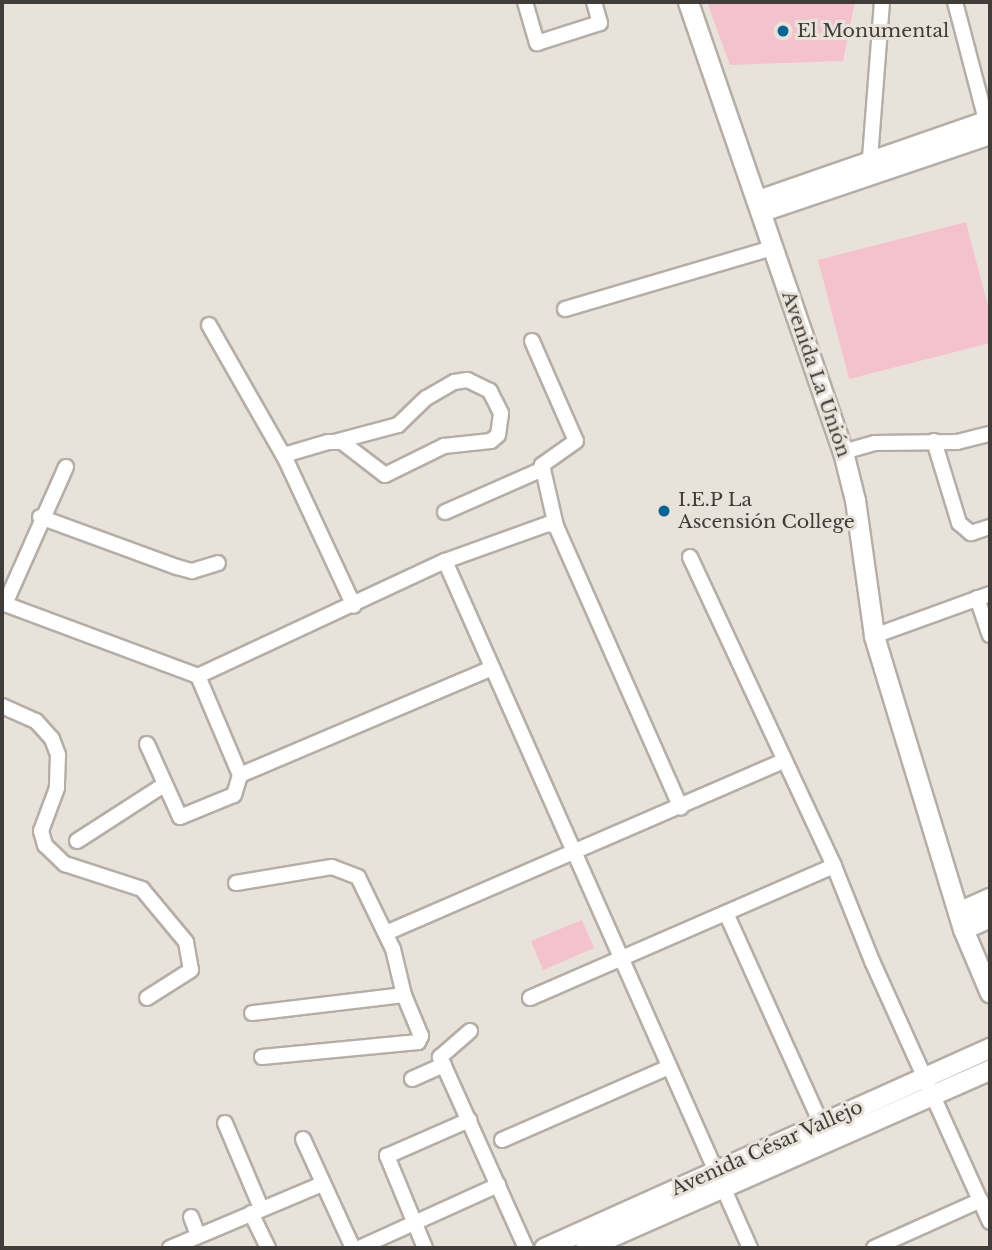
<!DOCTYPE html>
<html>
<head>
<meta charset="utf-8">
<style>
	body { margin:0 }
	#map { position:relative; width:992px; height:1250px; overflow:hidden; background:#e9e2da; font-family:"Libre Baskerville",serif }
	div>[style] { position:absolute }
	.green>* { inset:0; background:#f4c2cc }
	.roads { filter:drop-shadow(2px 0 #b5aea7) drop-shadow(-2px 0 #b5aea7) drop-shadow(0 2px #b5aea7) drop-shadow(0 -2px #b5aea7) }
	.street>* { height:14px; margin:-7px; padding:0 7px; transform-origin:7px; border-radius:7px; background:#fff }
	.secondary>* { height:19px; margin:-9.5px; padding:0 9.5px; transform-origin:9.5px; border-radius:9.5px; background:#fff }
	.dots>* { width:19px; height:19px; translate:-50% -50%; box-sizing:border-box; border:4px solid #e9e2da; border-radius:50% }
	span { translate:-50% -50%; white-space:nowrap; text-align:center; line-height:1.15; -webkit-text-stroke:6px #e9e2da; paint-order:stroke }
	.poi-label { font-size:19px; color:#3f3c39 }
	.left { translate:0 -50%; text-align:left }
	.street-label { font-size:19px; color:#3f3c39 }
	.frame { position:absolute; inset:0; border:4px solid #3f3c39; pointer-events:none }
</style>
</head>
<body>
<div id="map">
	<div class="green">
		<div style="clip-path:polygon(707px 2px,855px 2px,843px 61px,730px 65px)"></div>
		<div style="clip-path:polygon(966px 222px,990px 314px,990px 343px,849px 379px,818px 260px)"></div>
		<div style="clip-path:polygon(582px 920px,594px 948px,543px 970px,531px 941px)"></div>
	</div>
	<div class="roads">
		<div class="street">
			<div style="left:525px;top:2px;width:43px;rotate:73.7deg"></div>
			<div style="left:537px;top:43px;width:66px;rotate:-17.6deg"></div>
			<div style="left:600px;top:23px;width:22px;rotate:-106deg"></div>
			<div style="left:955px;top:2px;width:122px;rotate:75.3deg"></div>
			<div style="left:870px;top:158px;width:156px;rotate:-85.6deg"></div>
			<div style="left:565px;top:309px;width:216px;rotate:-16.4deg"></div>
			<div style="left:209px;top:325px;width:153px;rotate:60.3deg"></div>
			<div style="left:285px;top:458px;width:163px;rotate:65deg"></div>
			<div style="left:532px;top:341px;width:109px;rotate:66.3deg"></div>
			<div style="left:576px;top:441px;width:42px;rotate:144.8deg"></div>
			<div style="left:542px;top:465px;width:63px;rotate:77.1deg"></div>
			<div style="left:556px;top:526px;width:308px;rotate:66.1deg"></div>
			<div style="left:934px;top:441px;width:86px;rotate:73deg"></div>
			<div style="left:959px;top:523px;width:16px;rotate:40deg"></div>
			<div style="left:971px;top:533px;width:20px;rotate:-18deg"></div>
			<div style="left:843px;top:452px;width:33px;rotate:-16deg"></div>
			<div style="left:875px;top:443px;width:82px;rotate:-0.7deg"></div>
			<div style="left:957px;top:442px;width:34px;rotate:-14deg"></div>
			<div style="left:284px;top:455px;width:46px;rotate:-16.5deg"></div>
			<div style="left:328px;top:442px;width:14px"></div>
			<div style="left:342px;top:442px;width:54px;rotate:37.5deg"></div>
			<div style="left:385px;top:475px;width:66px;rotate:-26.2deg"></div>
			<div style="left:444px;top:446px;width:47px;rotate:-6.1deg"></div>
			<div style="left:491px;top:441px;width:9px;rotate:-41deg"></div>
			<div style="left:498px;top:435px;width:22px;rotate:-82deg"></div>
			<div style="left:501px;top:413px;width:25px;rotate:-117deg"></div>
			<div style="left:490px;top:391px;width:25px;rotate:-154deg"></div>
			<div style="left:467px;top:380px;width:13px;rotate:171deg"></div>
			<div style="left:454px;top:382px;width:32px;rotate:150deg"></div>
			<div style="left:426px;top:398px;width:39px;rotate:136deg"></div>
			<div style="left:398px;top:425px;width:66px;rotate:165.1deg"></div>
			<div style="left:445px;top:512px;width:107px;rotate:-23.7deg"></div>
			<div style="left:40px;top:517px;width:146px;rotate:20.1deg"></div>
			<div style="left:177px;top:567px;width:16px;rotate:15deg"></div>
			<div style="left:192px;top:571px;width:27px;rotate:-17deg"></div>
			<div style="left:690px;top:557px;width:341px;rotate:65deg"></div>
			<div style="left:834px;top:866px;width:102px;rotate:68.2deg"></div>
			<div style="left:872px;top:961px;width:286px;rotate:65.7deg"></div>
			<div style="left:445px;top:561px;width:752px;rotate:66.06deg"></div>
			<div style="left:977px;top:598px;width:39px;rotate:71deg"></div>
			<div style="left:2px;top:603px;width:209px;rotate:20.4deg"></div>
			<div style="left:198px;top:676px;width:272px;rotate:-25deg"></div>
			<div style="left:445px;top:561px;width:109px;rotate:-19.8deg"></div>
			<div style="left:548px;top:524px;width:8px;rotate:14deg"></div>
			<div style="left:5px;top:604px;width:150px;rotate:-66deg"></div>
			<div style="left:874px;top:636px;width:123px;rotate:-19.9deg"></div>
			<div style="left:2px;top:706px;width:37px;rotate:24deg"></div>
			<div style="left:36px;top:721px;width:24px;rotate:48deg"></div>
			<div style="left:52px;top:739px;width:17px;rotate:69deg"></div>
			<div style="left:58px;top:755px;width:33px;rotate:92deg"></div>
			<div style="left:57px;top:788px;width:46px;rotate:110.4deg"></div>
			<div style="left:41px;top:831px;width:15px;rotate:74deg"></div>
			<div style="left:45px;top:845px;width:28px;rotate:44deg"></div>
			<div style="left:65px;top:864px;width:81px;rotate:18deg"></div>
			<div style="left:142px;top:889px;width:69px;rotate:50.3deg"></div>
			<div style="left:186px;top:942px;width:28px;rotate:80deg"></div>
			<div style="left:191px;top:970px;width:52px;rotate:147.5deg"></div>
			<div style="left:147px;top:744px;width:80px;rotate:65.7deg"></div>
			<div style="left:180px;top:817px;width:58px;rotate:-22.2deg"></div>
			<div style="left:234px;top:795px;width:21px;rotate:-73deg"></div>
			<div style="left:240px;top:775px;width:108px;rotate:-113deg"></div>
			<div style="left:240px;top:775px;width:274px;rotate:-23deg"></div>
			<div style="left:77px;top:841px;width:103px;rotate:-32.8deg"></div>
			<div style="left:236px;top:883px;width:97px;rotate:-9.5deg"></div>
			<div style="left:332px;top:867px;width:28px;rotate:21deg"></div>
			<div style="left:358px;top:877px;width:80px;rotate:64.1deg"></div>
			<div style="left:393px;top:949px;width:47px;rotate:76.6deg"></div>
			<div style="left:404px;top:995px;width:153px;rotate:173.2deg"></div>
			<div style="left:726px;top:913px;width:230px;rotate:65.7deg"></div>
			<div style="left:386px;top:933px;width:433px;rotate:-23.4deg"></div>
			<div style="left:530px;top:998px;width:331px;rotate:-23.5deg"></div>
			<div style="left:470px;top:1031px;width:40px;rotate:139deg"></div>
			<div style="left:440px;top:1057px;width:209px;rotate:65.8deg"></div>
			<div style="left:262px;top:1057px;width:157px;rotate:-5.5deg"></div>
			<div style="left:418px;top:1042px;width:7px;rotate:-63deg"></div>
			<div style="left:421px;top:1036px;width:44px;rotate:-112.5deg"></div>
			<div style="left:412px;top:1079px;width:35px;rotate:-24deg"></div>
			<div style="left:225px;top:1123px;width:92px;rotate:67deg"></div>
			<div style="left:303px;top:1139px;width:120px;rotate:65.4deg"></div>
			<div style="left:502px;top:1140px;width:182px;rotate:-23.6deg"></div>
			<div style="left:251px;top:1213px;width:39px;rotate:64deg"></div>
			<div style="left:191px;top:1217px;width:19px;rotate:69deg"></div>
			<div style="left:170px;top:1248px;width:165px;rotate:-22.8deg"></div>
			<div style="left:359px;top:1248px;width:153px;rotate:-24.4deg"></div>
			<div style="left:425px;top:1248px;width:100px;rotate:-112.4deg"></div>
			<div style="left:387px;top:1156px;width:90px;rotate:-23.7deg"></div>
			<div style="left:874px;top:1248px;width:117px;rotate:-24.2deg"></div>
		</div>
		<div class="secondary">
			<div style="left:688px;top:2px;width:476px;rotate:71deg"></div>
			<div style="left:843px;top:452px;width:49px;rotate:76deg"></div>
			<div style="left:855px;top:500px;width:137px;rotate:82deg"></div>
			<div style="left:874px;top:636px;width:306px;rotate:73.1deg"></div>
			<div style="left:963px;top:929px;width:69px;rotate:67.1deg"></div>
			<div style="left:758px;top:200px;width:246px;rotate:-19.2deg"></div>
			<div style="left:771px;top:208px;width:231px;rotate:-18.7deg"></div>
			<div style="left:958px;top:912px;width:35px;rotate:-24deg"></div>
			<div style="left:963px;top:929px;width:30px;rotate:-24deg"></div>
			<div style="left:544px;top:1248px;width:489px;rotate:-24.2deg"></div>
			<div style="left:585px;top:1248px;width:443px;rotate:-23.8deg"></div>
		</div>
	</div>
	<div class="dots">
		<div style="left:783px;top:31px;background:#056695"></div>
		<div style="left:664px;top:511px;background:#056695"></div>
	</div>
	<div class="poi-label">
		<span class="left" style="left:797px;top:31px">El Monumental</span>
		<span class="left" style="left:678px;top:511px">I.E.P La<br>Ascensión College</span>
	</div>
	<div class="street-label">
		<span style="left:816px;top:374px;rotate:71deg">Avenida La Unión</span>
		<span style="left:767px;top:1148px;rotate:-24deg">Avenida César Vallejo</span>
	</div>
	<div class="frame"></div>
</div>
</body>
</html>
